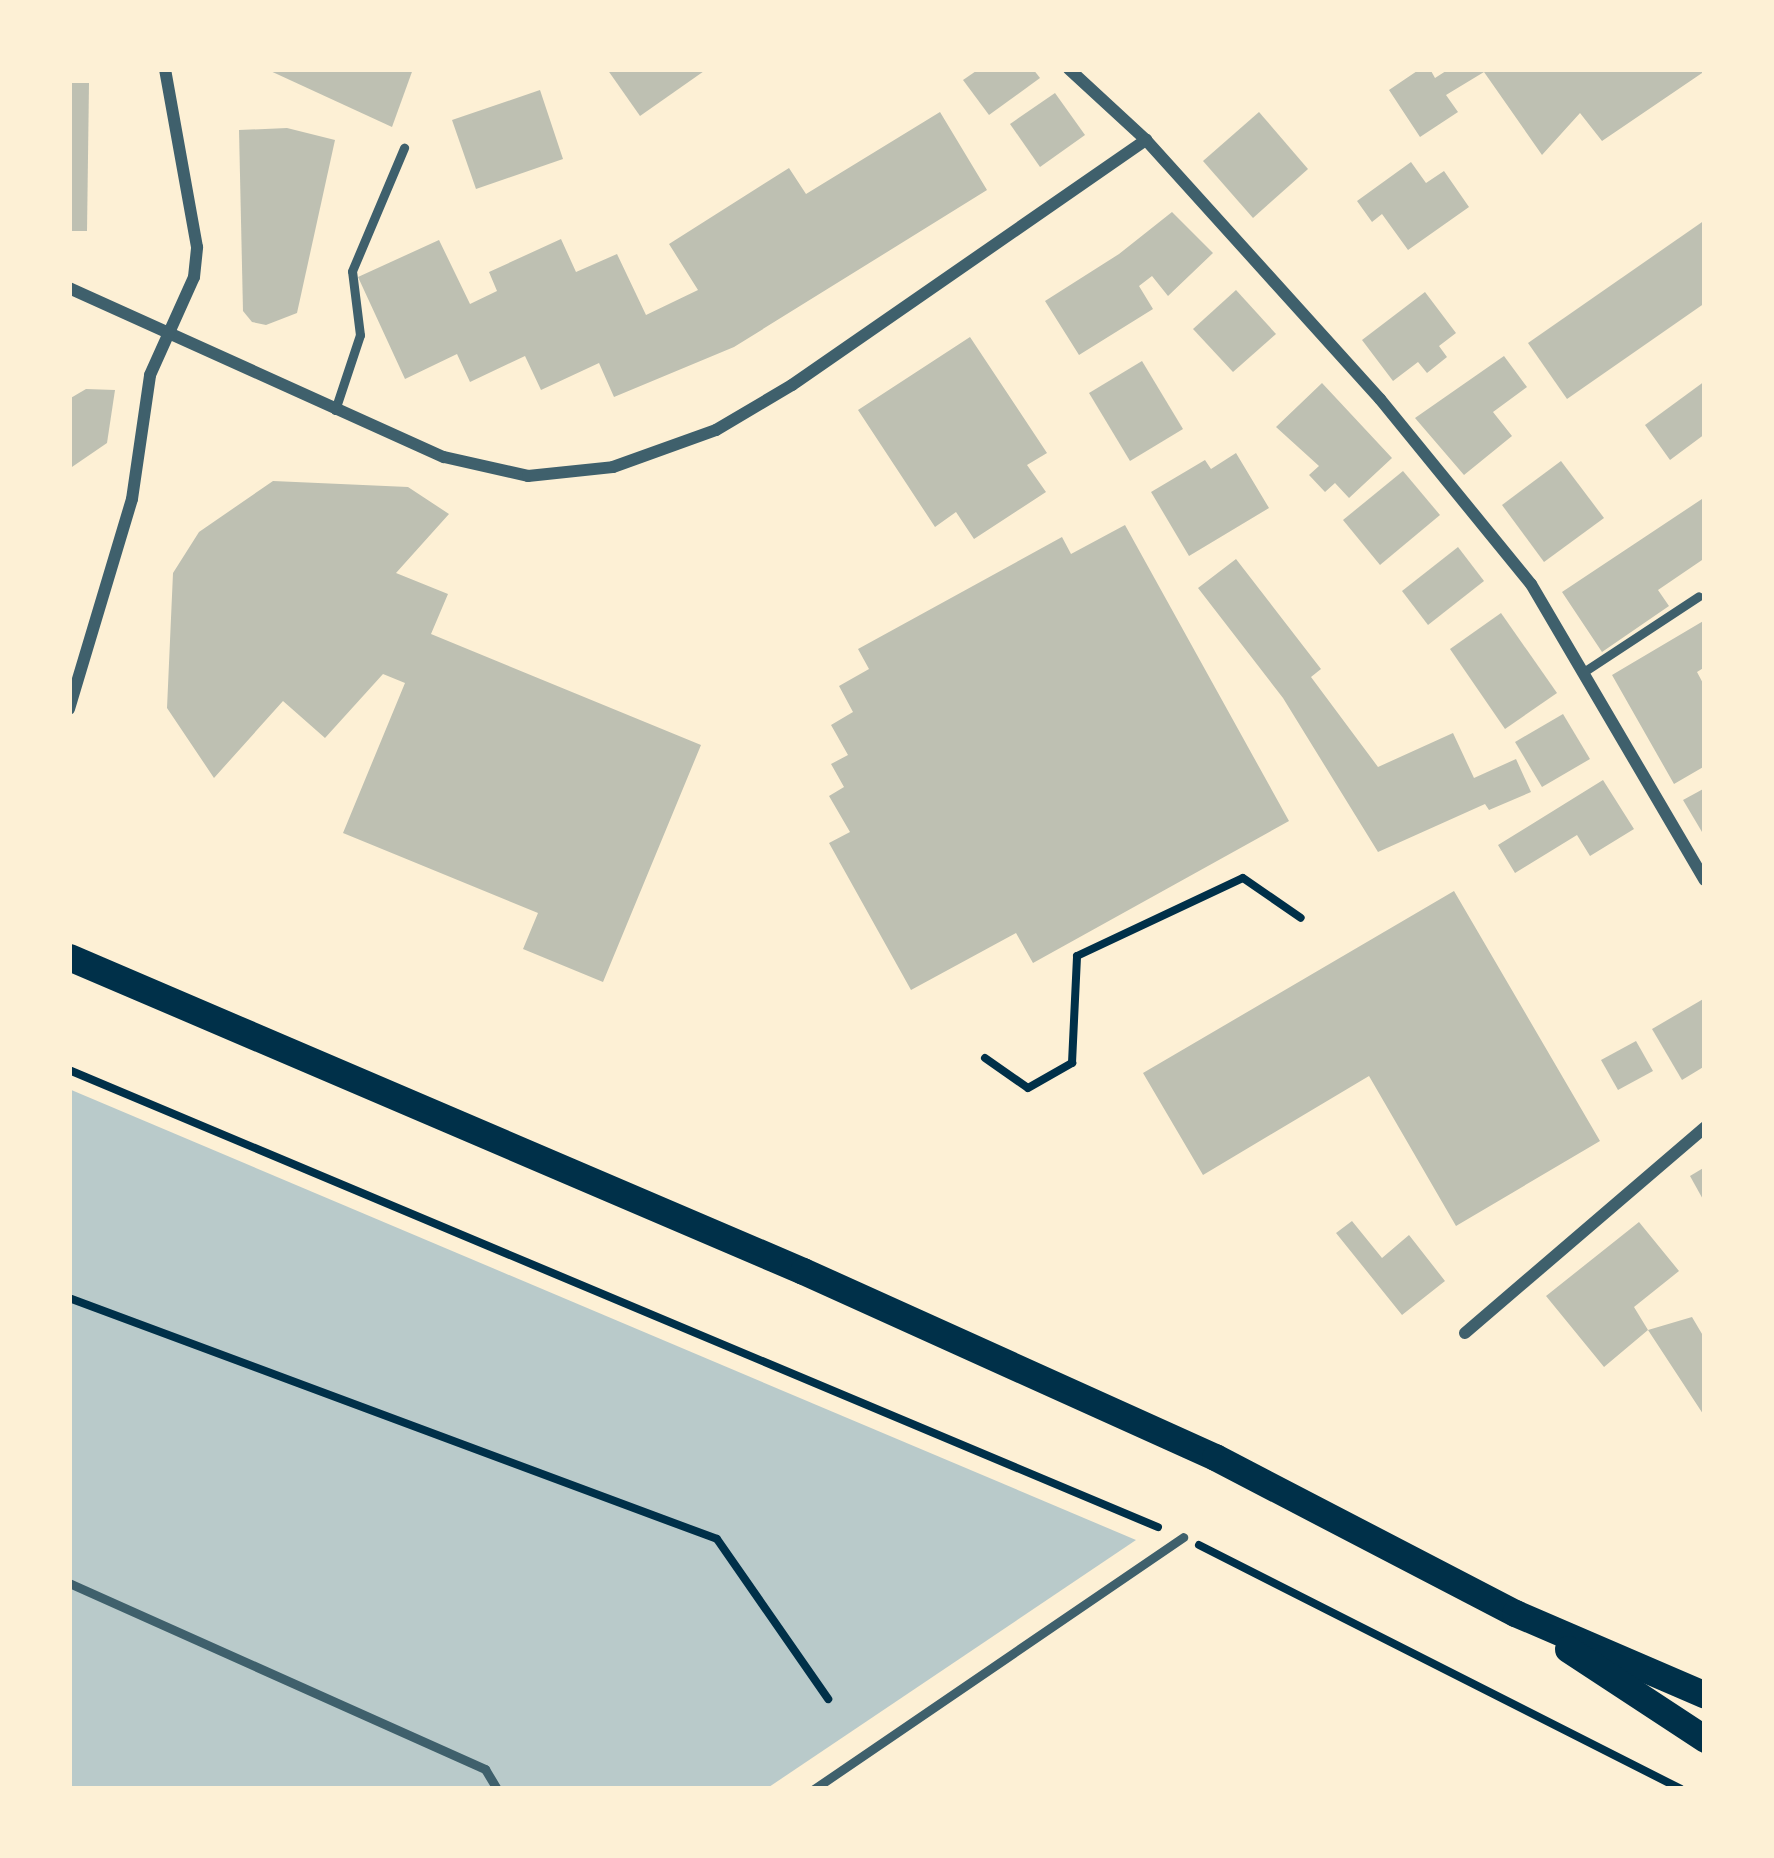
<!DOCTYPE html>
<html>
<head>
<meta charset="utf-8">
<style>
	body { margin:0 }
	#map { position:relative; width:1774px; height:1858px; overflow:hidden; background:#fdf0d5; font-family:Jost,sans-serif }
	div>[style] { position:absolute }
	.green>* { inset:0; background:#b9caca }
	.building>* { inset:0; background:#bec0b2 }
	.path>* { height:8px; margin:-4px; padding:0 4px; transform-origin:4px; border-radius:4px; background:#003049 }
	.service>* { height:9px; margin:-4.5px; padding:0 4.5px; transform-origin:4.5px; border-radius:4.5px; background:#3f606c }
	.minor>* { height:12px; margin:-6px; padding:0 6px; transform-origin:6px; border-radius:6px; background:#3f606c }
	.primary>* { height:27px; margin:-13.5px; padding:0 13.5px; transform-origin:13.5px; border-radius:13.5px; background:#003049 }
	span { translate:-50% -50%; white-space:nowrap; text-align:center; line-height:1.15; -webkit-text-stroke:12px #fdf0d5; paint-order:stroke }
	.frame { position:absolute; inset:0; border:72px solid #fdf0d5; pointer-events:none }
</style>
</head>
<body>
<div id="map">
	<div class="green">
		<div style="clip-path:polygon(69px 1089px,1136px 1540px,766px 1789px,69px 1789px)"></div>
	</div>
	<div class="building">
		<div style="clip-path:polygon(266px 69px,413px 69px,392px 127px)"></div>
		<div style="clip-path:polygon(607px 69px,707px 69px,640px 116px)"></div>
		<div style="clip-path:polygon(979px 69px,1033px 69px,1040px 78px,989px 115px,963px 80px)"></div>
		<div style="clip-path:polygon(1420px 69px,1430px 69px,1435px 78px,1449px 69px,1705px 71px,1602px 141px,1580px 113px,1542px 155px,1484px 72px,1446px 95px,1458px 112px,1420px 137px,1389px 90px)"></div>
		<div style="clip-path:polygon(69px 83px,89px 83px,87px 231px,69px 231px)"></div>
		<div style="clip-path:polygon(540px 90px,563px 159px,476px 189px,452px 120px)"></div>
		<div style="clip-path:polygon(1055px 93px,1085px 135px,1040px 167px,1010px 124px)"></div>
		<div style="clip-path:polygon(940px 112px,987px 190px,734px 347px,614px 397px,599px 363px,541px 390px,525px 356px,470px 382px,457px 354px,405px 379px,358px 277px,439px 240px,470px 304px,497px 291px,489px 272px,561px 239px,576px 272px,617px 254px,646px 315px,698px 290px,669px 244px,789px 168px,806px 194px)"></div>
		<div style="clip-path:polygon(1259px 112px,1308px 169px,1253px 218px,1203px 161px)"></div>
		<div style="clip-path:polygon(287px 128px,335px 140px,297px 313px,266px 325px,252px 322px,243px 311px,239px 130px)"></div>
		<div style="clip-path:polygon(1411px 162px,1426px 183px,1444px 171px,1469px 207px,1408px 250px,1382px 214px,1372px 222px,1357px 201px)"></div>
		<div style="clip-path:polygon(1172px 212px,1213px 253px,1168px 296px,1152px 276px,1139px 286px,1153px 309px,1079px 355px,1045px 301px,1119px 254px)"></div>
		<div style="clip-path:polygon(1705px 220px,1705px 303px,1567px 399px,1528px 343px)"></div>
		<div style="clip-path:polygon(1236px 290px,1276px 334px,1233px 372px,1193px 329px)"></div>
		<div style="clip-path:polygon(1425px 292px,1456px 333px,1439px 346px,1447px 357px,1427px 373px,1418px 362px,1393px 381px,1362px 340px)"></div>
		<div style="clip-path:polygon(970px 337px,1047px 453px,1027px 465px,1046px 492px,974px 539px,956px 512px,935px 527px,858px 410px)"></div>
		<div style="clip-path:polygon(1504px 356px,1527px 387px,1493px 412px,1512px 436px,1464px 475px,1415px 418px)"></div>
		<div style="clip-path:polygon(1142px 361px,1183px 429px,1130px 461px,1089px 393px)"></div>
		<div style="clip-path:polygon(1705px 381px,1705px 434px,1670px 460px,1645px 425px)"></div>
		<div style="clip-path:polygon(1322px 383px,1392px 458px,1349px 498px,1335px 483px,1325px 492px,1309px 475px,1319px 466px,1276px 427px)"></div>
		<div style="clip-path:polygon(86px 389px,115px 390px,107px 443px,69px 469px,69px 399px)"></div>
		<div style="clip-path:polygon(1236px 453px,1269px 508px,1189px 556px,1151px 492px,1205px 460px,1211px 469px)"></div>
		<div style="clip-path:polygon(1561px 461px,1604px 518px,1544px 562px,1502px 505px)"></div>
		<div style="clip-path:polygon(1403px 471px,1440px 515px,1380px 565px,1343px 520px)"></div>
		<div style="clip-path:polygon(273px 481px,408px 487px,449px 514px,396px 573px,448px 594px,431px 634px,701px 745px,603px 982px,523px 949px,538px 913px,343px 833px,405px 683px,383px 674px,325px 738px,283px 701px,214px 778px,167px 708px,173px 573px,199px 532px)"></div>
		<div style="clip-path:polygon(1705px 497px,1705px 558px,1658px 590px,1669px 606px,1602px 652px,1562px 592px)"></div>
		<div style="clip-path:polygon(1125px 525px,1289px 821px,1033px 963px,1016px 933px,911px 990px,829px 843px,850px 832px,829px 796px,844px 787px,831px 764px,848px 755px,831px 725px,853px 712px,839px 686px,869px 669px,858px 649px,1062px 537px,1071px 554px)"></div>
		<div style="clip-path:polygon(1458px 547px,1484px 581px,1428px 625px,1402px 591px)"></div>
		<div style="clip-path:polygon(1236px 559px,1321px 669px,1311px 677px,1378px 767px,1453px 733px,1474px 778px,1516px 759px,1531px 792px,1489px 810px,1485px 804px,1378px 852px,1283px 698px,1198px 588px)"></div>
		<div style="clip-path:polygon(1501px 613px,1557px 693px,1505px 729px,1450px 649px)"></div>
		<div style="clip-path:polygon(1705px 620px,1705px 667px,1697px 672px,1705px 687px,1705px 766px,1674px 784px,1612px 675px)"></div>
		<div style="clip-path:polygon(1563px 714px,1590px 759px,1542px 787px,1515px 742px)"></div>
		<div style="clip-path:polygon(1603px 780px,1634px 829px,1590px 856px,1577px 835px,1515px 873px,1498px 845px)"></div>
		<div style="clip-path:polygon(1705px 788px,1705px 837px,1683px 800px)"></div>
		<div style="clip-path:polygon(1454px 891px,1600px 1141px,1456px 1226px,1369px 1076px,1203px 1175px,1143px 1073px)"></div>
		<div style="clip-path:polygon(1705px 998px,1705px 1066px,1682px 1080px,1652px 1029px)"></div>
		<div style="clip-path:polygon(1636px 1041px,1653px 1071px,1618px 1090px,1601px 1060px)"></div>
		<div style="clip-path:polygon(1705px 1167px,1705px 1203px,1690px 1176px)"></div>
		<div style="clip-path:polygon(1352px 1221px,1382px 1258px,1409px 1235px,1445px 1281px,1402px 1315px,1336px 1233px)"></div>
		<div style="clip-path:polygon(1639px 1222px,1679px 1271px,1634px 1307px,1648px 1330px,1692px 1317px,1705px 1339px,1705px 1417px,1648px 1330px,1604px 1367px,1546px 1296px)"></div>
	</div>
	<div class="path">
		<div style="left:985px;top:1058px;width:52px;rotate:34.9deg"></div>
		<div style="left:1028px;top:1088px;width:51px;rotate:-29.6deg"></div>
		<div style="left:1072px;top:1063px;width:107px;rotate:-87.3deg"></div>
		<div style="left:1077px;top:956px;width:183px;rotate:-25.2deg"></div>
		<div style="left:1243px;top:878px;width:70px;rotate:34.6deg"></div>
		<div style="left:69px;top:1070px;width:1181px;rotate:22.77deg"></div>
		<div style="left:69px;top:1298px;width:691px;rotate:20.4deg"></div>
		<div style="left:717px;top:1539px;width:195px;rotate:55.2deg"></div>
		<div style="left:1199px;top:1545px;width:540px;rotate:26.85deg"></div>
	</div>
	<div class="service">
		<div style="left:335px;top:410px;width:79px;rotate:-71.6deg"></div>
		<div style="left:360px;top:335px;width:64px;rotate:-97.1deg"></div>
		<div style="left:352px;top:271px;width:134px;rotate:-67.1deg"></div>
		<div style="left:1585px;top:671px;width:136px;rotate:-33.3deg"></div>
		<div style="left:69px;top:1583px;width:456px;rotate:24.1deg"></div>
		<div style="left:485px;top:1769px;width:23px;rotate:59deg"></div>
		<div style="left:814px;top:1789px;width:447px;rotate:-34.3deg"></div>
	</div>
	<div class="minor">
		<div style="left:1069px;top:69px;width:105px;rotate:42.7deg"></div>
		<div style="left:1146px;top:140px;width:349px;rotate:47.9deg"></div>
		<div style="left:1380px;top:399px;width:239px;rotate:50.8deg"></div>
		<div style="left:1531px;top:584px;width:343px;rotate:59.6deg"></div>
		<div style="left:69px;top:288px;width:411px;rotate:24.3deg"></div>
		<div style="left:444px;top:457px;width:86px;rotate:12.7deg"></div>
		<div style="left:528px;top:476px;width:85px;rotate:-6deg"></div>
		<div style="left:613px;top:467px;width:109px;rotate:-19.8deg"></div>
		<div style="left:716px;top:430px;width:88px;rotate:-30.6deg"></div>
		<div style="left:792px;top:385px;width:431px;rotate:-34.7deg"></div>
		<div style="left:69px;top:709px;width:219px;rotate:-73.3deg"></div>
		<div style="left:132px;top:499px;width:125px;rotate:-81.7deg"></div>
		<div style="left:150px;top:375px;width:107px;rotate:-65.8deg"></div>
		<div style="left:194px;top:277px;width:30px;rotate:-84deg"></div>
		<div style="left:197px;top:247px;width:181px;rotate:-100.2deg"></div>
		<div style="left:1465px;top:1333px;width:316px;rotate:-40.6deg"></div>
	</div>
	<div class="primary">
		<div style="left:69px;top:957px;width:798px;rotate:23.16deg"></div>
		<div style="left:803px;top:1271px;width:452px;rotate:24.3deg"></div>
		<div style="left:1215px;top:1457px;width:338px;rotate:27.5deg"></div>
		<div style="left:1515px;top:1613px;width:207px;rotate:23.3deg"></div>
		<div style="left:1568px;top:1649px;width:164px;rotate:33.3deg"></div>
	</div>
	<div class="frame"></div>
</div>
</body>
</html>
